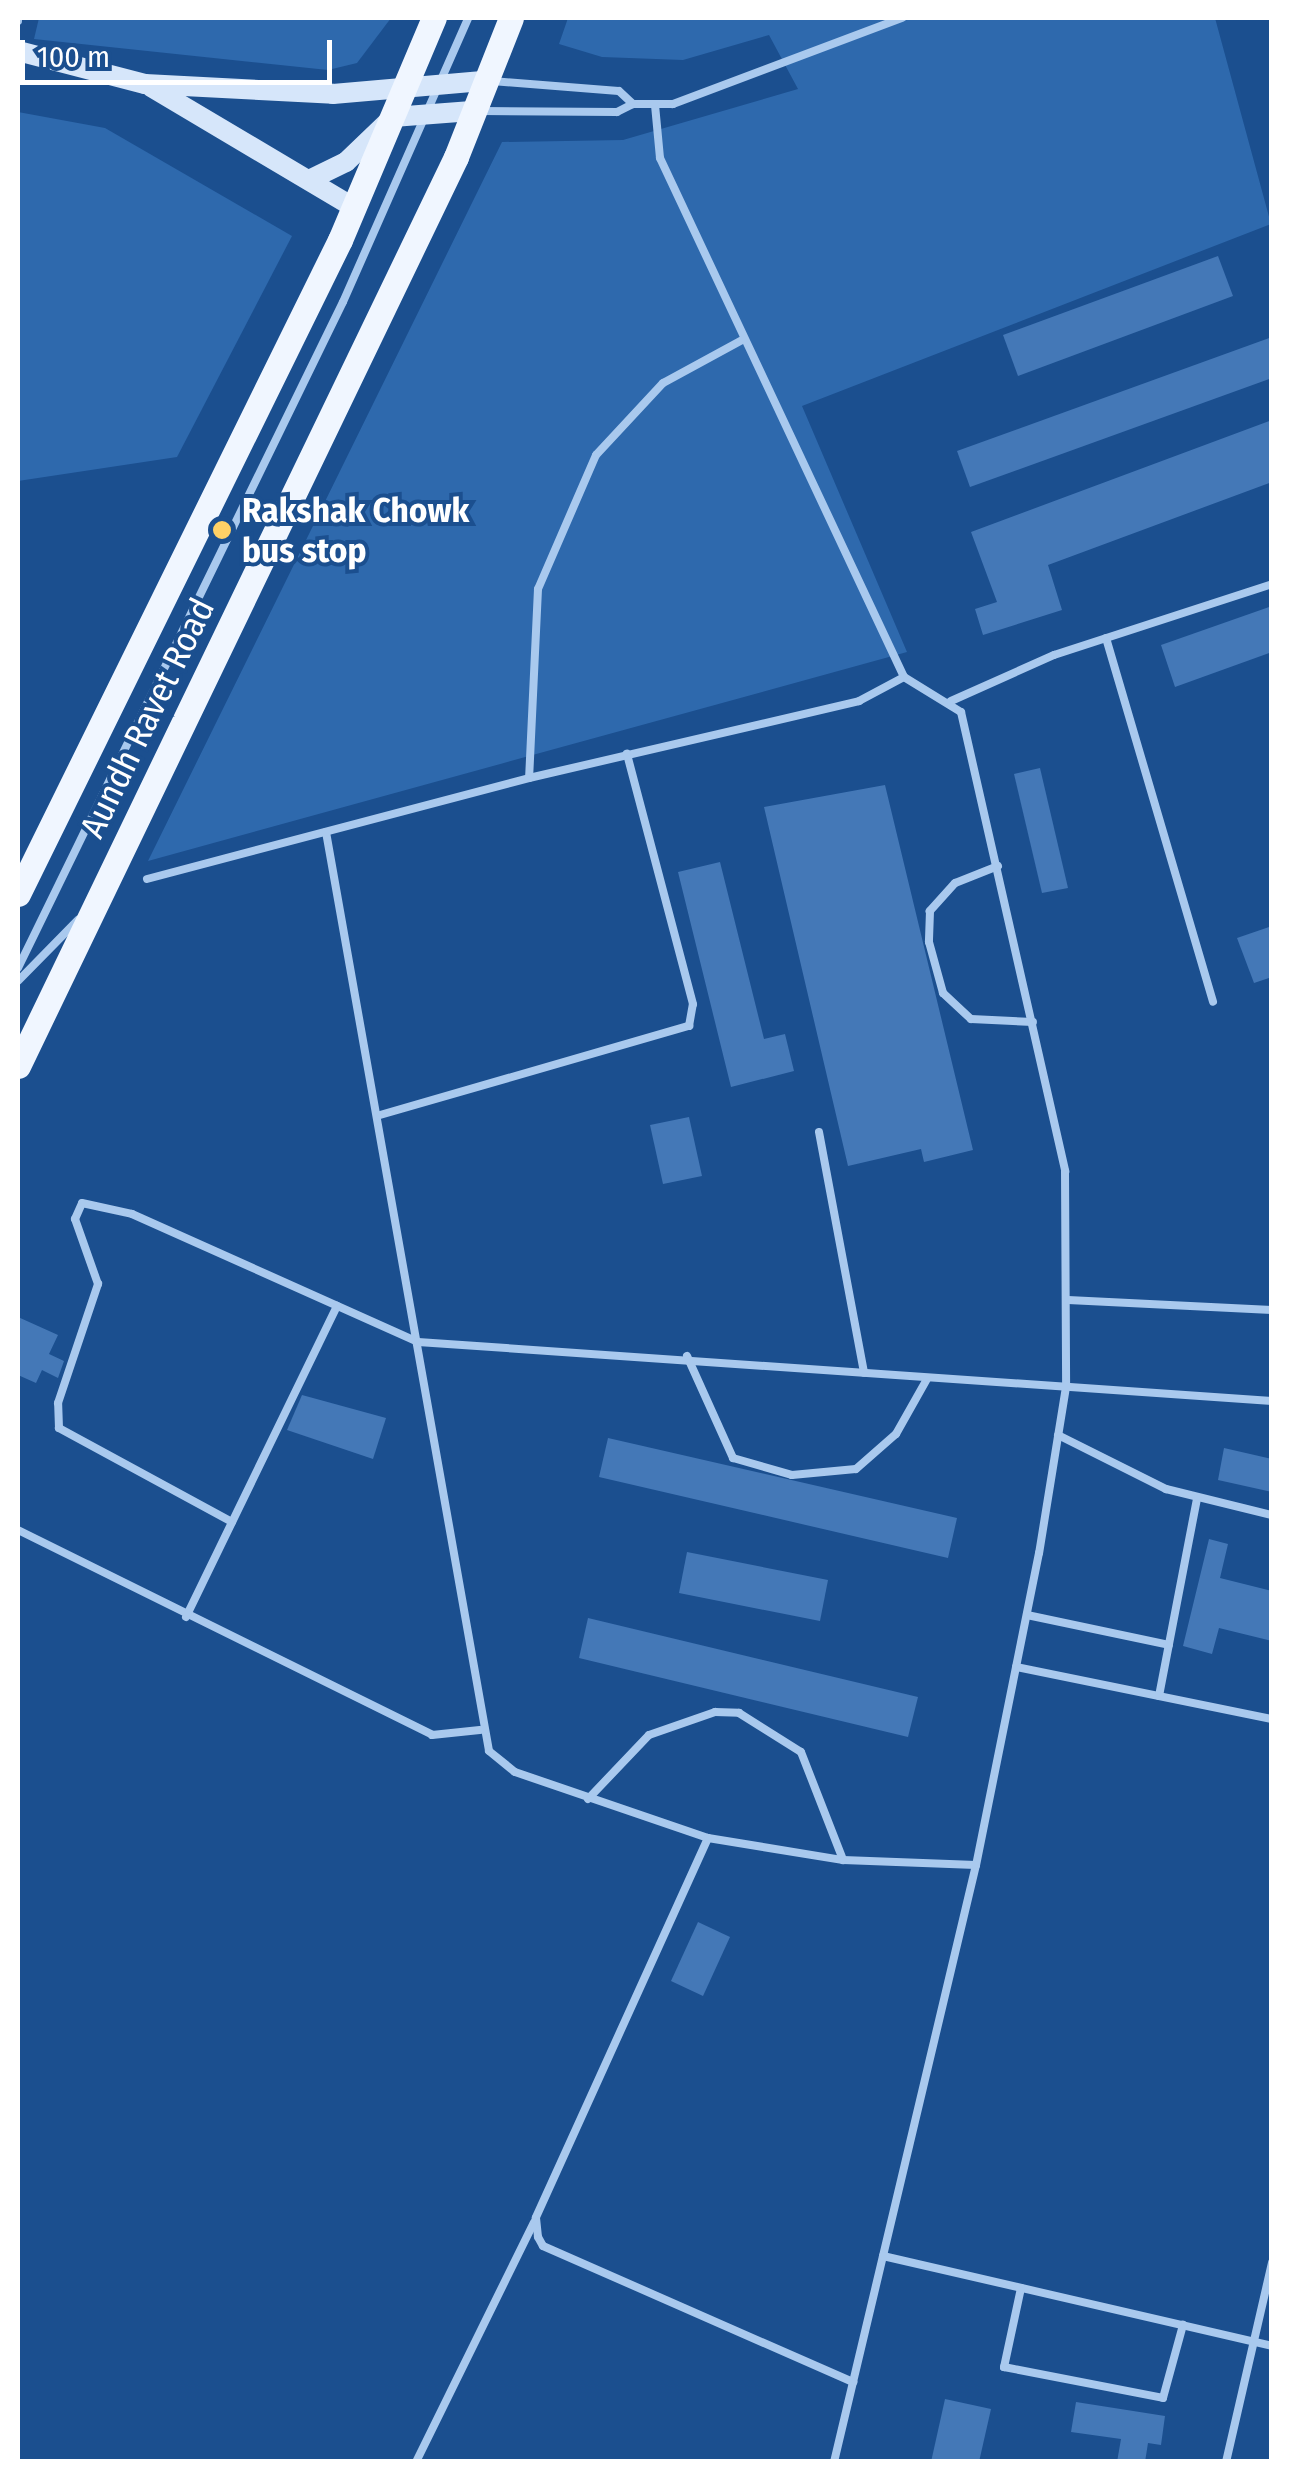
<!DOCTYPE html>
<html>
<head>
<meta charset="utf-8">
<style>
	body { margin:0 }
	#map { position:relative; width:1289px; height:2479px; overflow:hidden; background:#1b4f8f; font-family:"Fira Sans Condensed",sans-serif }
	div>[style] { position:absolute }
	.green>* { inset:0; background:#2e69ad }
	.building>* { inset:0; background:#4478b7 }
	.lane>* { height:8px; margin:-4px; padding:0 4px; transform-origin:4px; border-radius:4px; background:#a9c9ee }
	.secondary>* { height:20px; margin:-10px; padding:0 10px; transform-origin:10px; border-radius:10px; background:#d6e6fa }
	.primary>* { height:25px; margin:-12.5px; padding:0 12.5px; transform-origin:12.5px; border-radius:12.5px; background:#f0f6ff }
	.dots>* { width:28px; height:28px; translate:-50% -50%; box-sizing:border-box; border:5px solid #1b4f8f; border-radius:50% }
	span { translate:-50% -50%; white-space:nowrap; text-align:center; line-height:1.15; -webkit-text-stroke:8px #1b4f8f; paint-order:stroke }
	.poi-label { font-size:35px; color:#fff; font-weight:700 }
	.left { translate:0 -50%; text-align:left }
	.street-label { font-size:35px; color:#fff }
	.frame { position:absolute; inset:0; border:20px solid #fff; pointer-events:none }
	.scale { position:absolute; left:20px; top:40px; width:312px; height:45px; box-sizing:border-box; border:5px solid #fff; border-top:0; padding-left:12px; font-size:30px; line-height:35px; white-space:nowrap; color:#fff; -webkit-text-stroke:8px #1b4f8f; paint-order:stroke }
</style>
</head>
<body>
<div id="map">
	<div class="green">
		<div style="clip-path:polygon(39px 18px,391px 18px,357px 63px,328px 70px,34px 39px)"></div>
		<div style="clip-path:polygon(568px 18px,1215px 18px,1271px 224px,802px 406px,907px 652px,148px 861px,502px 142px,623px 140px,798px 89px,769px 35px,683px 60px,602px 57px,559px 44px)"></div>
		<div style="clip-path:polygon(18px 112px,105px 128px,292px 236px,177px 457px,18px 481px)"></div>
	</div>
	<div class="building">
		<div style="clip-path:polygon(1218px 256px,1233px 296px,1018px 376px,1003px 335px)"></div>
		<div style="clip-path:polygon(1272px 337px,1272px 378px,970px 487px,957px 451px)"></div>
		<div style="clip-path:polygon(1272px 420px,1272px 482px,1048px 565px,1062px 610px,983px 635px,975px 609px,997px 602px,971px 532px)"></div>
		<div style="clip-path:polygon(1272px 606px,1272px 652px,1175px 687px,1161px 645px)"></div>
		<div style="clip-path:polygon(1040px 768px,1068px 888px,1042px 893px,1014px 774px)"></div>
		<div style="clip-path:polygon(885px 785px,973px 1150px,924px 1162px,921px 1149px,848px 1166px,764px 807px)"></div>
		<div style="clip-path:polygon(720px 862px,764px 1039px,785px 1034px,794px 1071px,731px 1087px,678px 872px)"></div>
		<div style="clip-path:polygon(1272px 926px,1272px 977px,1254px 983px,1237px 938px)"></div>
		<div style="clip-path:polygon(689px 1117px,702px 1176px,663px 1184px,650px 1125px)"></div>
		<div style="clip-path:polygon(18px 1317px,58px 1335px,49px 1354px,64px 1361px,58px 1378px,42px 1370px,36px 1383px,18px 1375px)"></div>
		<div style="clip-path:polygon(302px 1395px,386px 1418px,373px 1459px,287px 1430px)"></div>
		<div style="clip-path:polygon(608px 1438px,957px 1518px,948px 1558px,599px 1477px)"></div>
		<div style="clip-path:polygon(1224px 1448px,1272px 1459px,1272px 1492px,1218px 1480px)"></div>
		<div style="clip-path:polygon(1209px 1539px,1228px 1544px,1220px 1578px,1272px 1591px,1272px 1641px,1219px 1628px,1212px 1654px,1183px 1646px)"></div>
		<div style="clip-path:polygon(687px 1552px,828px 1580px,820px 1621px,679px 1593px)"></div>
		<div style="clip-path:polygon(588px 1618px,918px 1697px,908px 1737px,579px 1658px)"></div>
		<div style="clip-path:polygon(698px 1922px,730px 1937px,703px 1996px,671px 1981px)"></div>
		<div style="clip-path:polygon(945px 2399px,991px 2409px,979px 2462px,931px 2462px)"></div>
		<div style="clip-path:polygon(1076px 2402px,1165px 2416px,1161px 2445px,1148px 2443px,1145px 2462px,1117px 2462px,1121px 2439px,1071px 2432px)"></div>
	</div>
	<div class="lane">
		<div style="left:18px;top:21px;width:3px;rotate:-90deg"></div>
		<div style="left:492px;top:81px;width:127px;rotate:4.5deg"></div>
		<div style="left:619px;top:91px;width:19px;rotate:43deg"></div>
		<div style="left:655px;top:105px;width:53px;rotate:84.6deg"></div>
		<div style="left:660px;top:158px;width:573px;rotate:64.82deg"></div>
		<div style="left:904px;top:677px;width:67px;rotate:31.6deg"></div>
		<div style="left:961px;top:712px;width:471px;rotate:77.2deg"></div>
		<div style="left:1065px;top:1171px;width:216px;rotate:89.7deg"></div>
		<div style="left:1066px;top:1387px;width:168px;rotate:99.2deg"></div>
		<div style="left:1039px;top:1553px;width:318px;rotate:101.4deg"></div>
		<div style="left:976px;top:1865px;width:614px;rotate:103.38deg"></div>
		<div style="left:482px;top:111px;width:135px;rotate:0.4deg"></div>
		<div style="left:617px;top:112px;width:18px;rotate:-27deg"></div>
		<div style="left:633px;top:104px;width:40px"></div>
		<div style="left:673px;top:104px;width:245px;rotate:-20.6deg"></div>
		<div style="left:744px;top:339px;width:92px;rotate:151.5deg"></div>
		<div style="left:663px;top:383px;width:98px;rotate:132.9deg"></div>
		<div style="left:596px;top:455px;width:146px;rotate:113.4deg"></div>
		<div style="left:538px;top:589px;width:189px;rotate:92.7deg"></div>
		<div style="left:529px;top:778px;width:339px;rotate:-13.1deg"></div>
		<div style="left:859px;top:701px;width:51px;rotate:-28.1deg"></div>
		<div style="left:1106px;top:638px;width:379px;rotate:73.6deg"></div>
		<div style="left:951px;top:701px;width:113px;rotate:-24.1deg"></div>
		<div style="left:1054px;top:655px;width:229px;rotate:-18deg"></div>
		<div style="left:326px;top:832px;width:933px;rotate:79.94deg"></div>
		<div style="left:489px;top:1751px;width:33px;rotate:39deg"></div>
		<div style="left:515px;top:1772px;width:204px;rotate:18.9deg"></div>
		<div style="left:708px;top:1838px;width:137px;rotate:9.3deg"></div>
		<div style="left:843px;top:1860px;width:133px;rotate:2.2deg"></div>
		<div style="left:998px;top:866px;width:46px;rotate:158.4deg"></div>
		<div style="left:955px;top:883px;width:38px;rotate:132deg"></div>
		<div style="left:930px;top:911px;width:31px;rotate:92deg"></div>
		<div style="left:929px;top:942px;width:53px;rotate:74.6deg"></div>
		<div style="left:943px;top:993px;width:38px;rotate:43deg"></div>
		<div style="left:971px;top:1019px;width:62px;rotate:2.8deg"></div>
		<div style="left:147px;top:879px;width:395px;rotate:-14.8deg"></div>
		<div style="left:18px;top:968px;width:741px;rotate:-63.99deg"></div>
		<div style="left:343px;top:302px;width:310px;rotate:-66.2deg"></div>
		<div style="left:18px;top:981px;width:86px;rotate:-45.5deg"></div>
		<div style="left:380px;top:1115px;width:322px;rotate:-16.1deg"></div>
		<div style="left:689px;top:1026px;width:22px;rotate:-80deg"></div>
		<div style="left:693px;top:1004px;width:259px;rotate:-104.8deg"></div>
		<div style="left:819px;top:1132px;width:245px;rotate:79.4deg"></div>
		<div style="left:1068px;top:1300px;width:204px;rotate:2.8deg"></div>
		<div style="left:687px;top:1356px;width:112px;rotate:65.7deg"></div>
		<div style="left:733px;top:1458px;width:61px;rotate:16.1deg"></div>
		<div style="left:792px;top:1475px;width:64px;rotate:-5.4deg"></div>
		<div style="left:856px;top:1469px;width:53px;rotate:-41.2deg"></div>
		<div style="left:896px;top:1434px;width:63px;rotate:-60.6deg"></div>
		<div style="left:1058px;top:1435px;width:121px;rotate:26.6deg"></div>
		<div style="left:1166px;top:1489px;width:109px;rotate:13.8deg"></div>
		<div style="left:232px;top:1522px;width:197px;rotate:-151.5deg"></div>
		<div style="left:59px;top:1428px;width:25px;rotate:-92deg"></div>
		<div style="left:58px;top:1403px;width:126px;rotate:-71.4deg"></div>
		<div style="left:98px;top:1284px;width:69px;rotate:-109.5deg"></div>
		<div style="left:75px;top:1219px;width:17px;rotate:-66deg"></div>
		<div style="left:82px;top:1203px;width:51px;rotate:12.4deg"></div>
		<div style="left:132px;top:1214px;width:313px;rotate:24.1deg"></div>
		<div style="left:418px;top:1342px;width:856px;rotate:3.95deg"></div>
		<div style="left:18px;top:1530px;width:462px;rotate:26.3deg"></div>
		<div style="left:432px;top:1735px;width:48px;rotate:-5.9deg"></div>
		<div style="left:1027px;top:1615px;width:145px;rotate:11.9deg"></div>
		<div style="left:186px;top:1617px;width:346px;rotate:-64.1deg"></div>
		<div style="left:1016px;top:1667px;width:261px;rotate:11.5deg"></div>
		<div style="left:1159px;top:1696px;width:202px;rotate:-79.1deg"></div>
		<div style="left:588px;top:1799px;width:88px;rotate:-46.4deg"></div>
		<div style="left:649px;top:1735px;width:70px;rotate:-19.2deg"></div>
		<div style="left:715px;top:1712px;width:24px;rotate:2deg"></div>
		<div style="left:739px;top:1713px;width:73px;rotate:32.2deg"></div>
		<div style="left:801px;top:1752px;width:116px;rotate:68.7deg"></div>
		<div style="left:708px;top:1838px;width:417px;rotate:114.4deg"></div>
		<div style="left:536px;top:2218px;width:19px;rotate:84deg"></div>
		<div style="left:538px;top:2237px;width:10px;rotate:61deg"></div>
		<div style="left:543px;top:2246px;width:339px;rotate:23.7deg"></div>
		<div style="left:883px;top:2256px;width:399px;rotate:13deg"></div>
		<div style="left:1021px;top:2288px;width:81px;rotate:102.1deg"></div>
		<div style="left:1004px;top:2367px;width:162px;rotate:11deg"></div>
		<div style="left:1163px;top:2398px;width:76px;rotate:-74.7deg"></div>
		<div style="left:416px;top:2462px;width:267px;rotate:-63.8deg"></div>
		<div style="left:1226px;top:2462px;width:205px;rotate:-77deg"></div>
	</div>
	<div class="secondary">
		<div style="left:18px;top:51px;width:131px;rotate:14.6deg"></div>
		<div style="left:145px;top:84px;width:188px;rotate:3deg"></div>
		<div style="left:333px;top:94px;width:150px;rotate:-5deg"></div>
		<div style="left:151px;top:87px;width:235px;rotate:30.7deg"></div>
		<div style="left:309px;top:180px;width:41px;rotate:-25.9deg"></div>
		<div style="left:346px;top:162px;width:65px;rotate:-43.8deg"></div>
		<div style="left:393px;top:117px;width:79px;rotate:-4.3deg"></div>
	</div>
	<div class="primary">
		<div style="left:18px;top:894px;width:729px;rotate:-63.79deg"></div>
		<div style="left:340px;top:240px;width:241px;rotate:-67.1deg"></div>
		<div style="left:18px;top:1066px;width:1009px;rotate:-64.27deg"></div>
		<div style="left:456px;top:157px;width:149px;rotate:-68.4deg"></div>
	</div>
	<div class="dots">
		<div style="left:222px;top:530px;background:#ffd166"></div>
	</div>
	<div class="poi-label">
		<span class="left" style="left:242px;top:530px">Rakshak Chowk<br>bus stop</span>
	</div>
	<div class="street-label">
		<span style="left:147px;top:718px;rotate:-64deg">Aundh Ravet Road</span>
	</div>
	<div class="frame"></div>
	<div class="scale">100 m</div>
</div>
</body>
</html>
